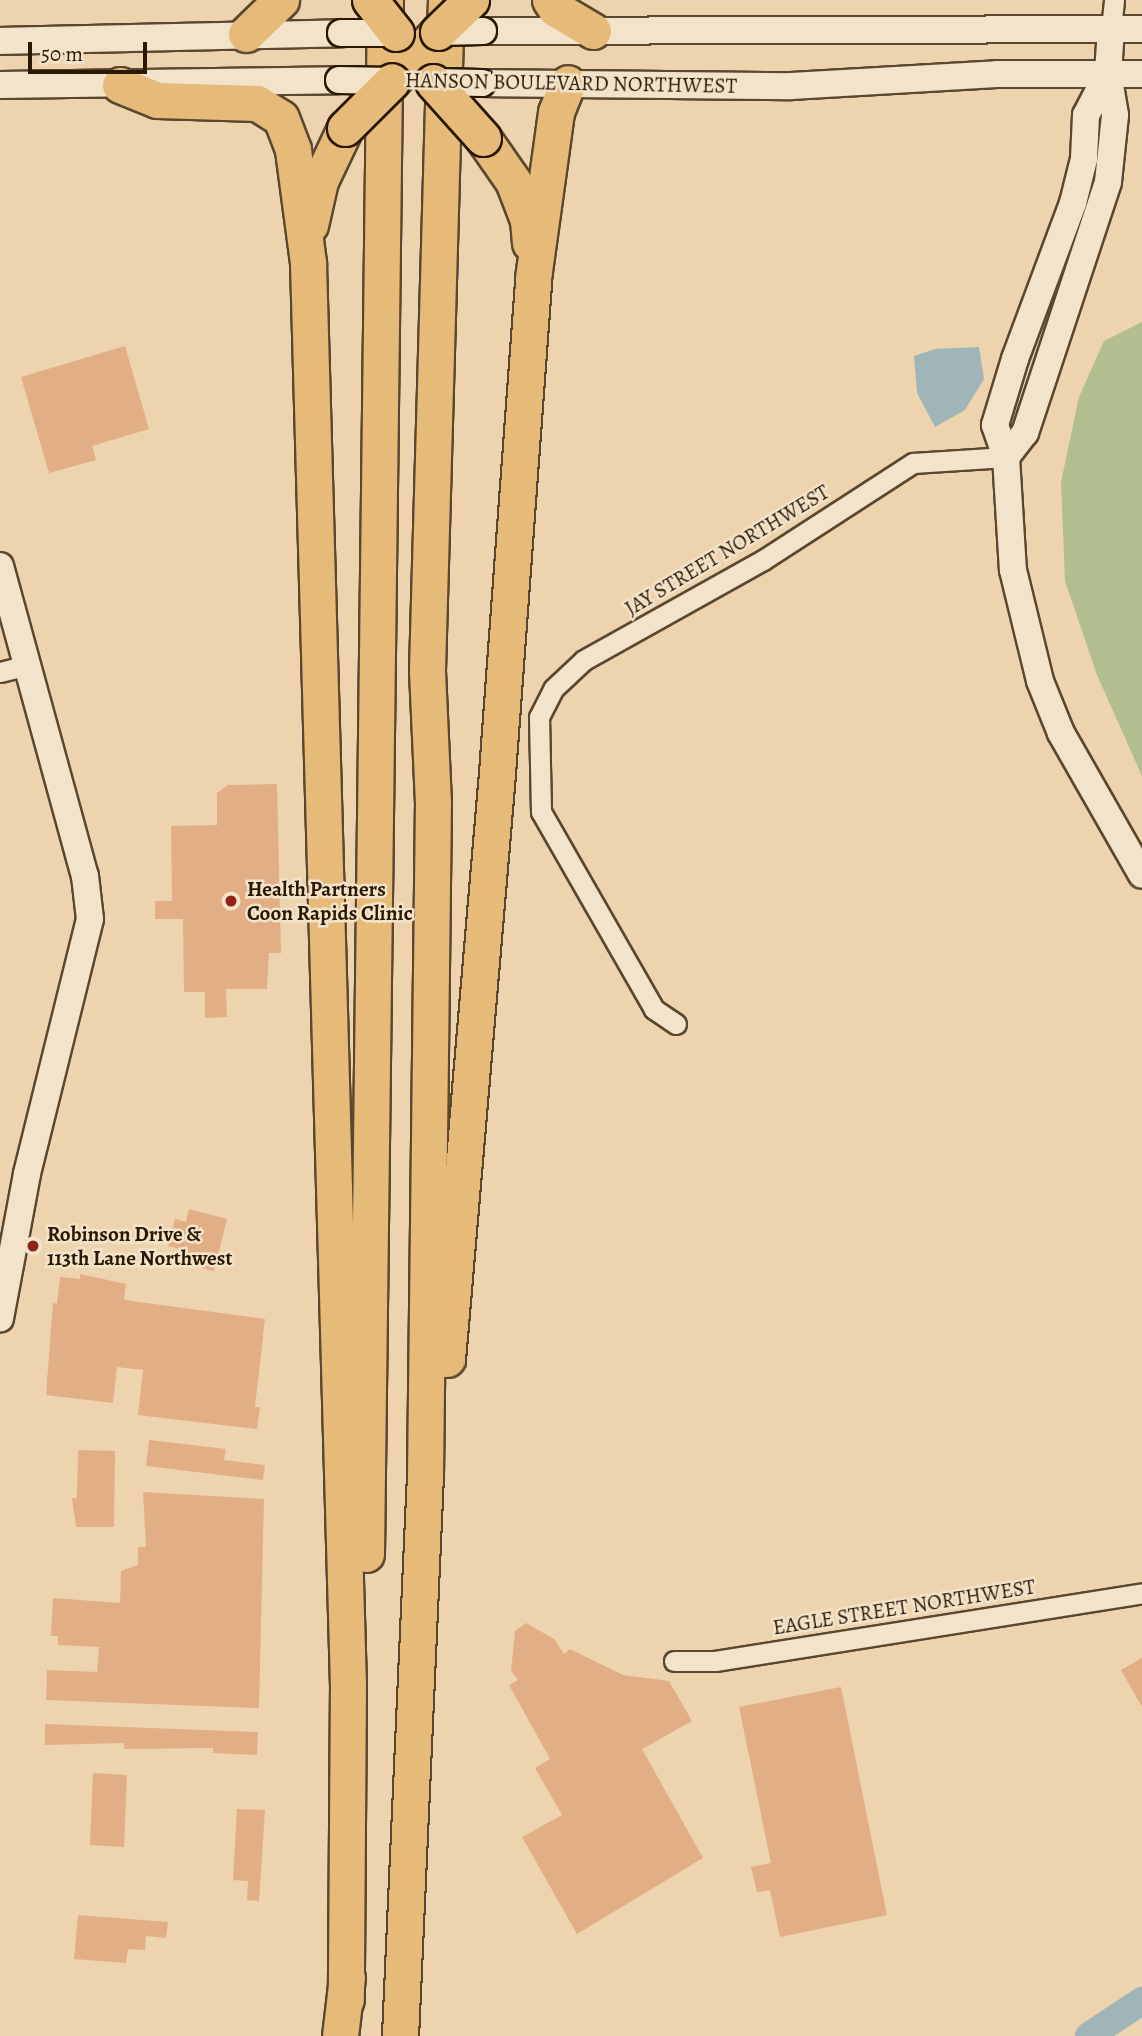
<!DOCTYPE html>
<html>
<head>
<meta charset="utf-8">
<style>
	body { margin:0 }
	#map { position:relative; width:1142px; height:2036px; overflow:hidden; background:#edd4af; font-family:Alegreya,serif }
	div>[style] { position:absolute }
	.green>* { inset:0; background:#b2be90 }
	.water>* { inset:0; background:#a0b5b7 }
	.river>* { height:28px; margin:-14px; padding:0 14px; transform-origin:14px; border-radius:14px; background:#a0b5b7 }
	.building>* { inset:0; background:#e2ae86 }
	.roads { filter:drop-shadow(2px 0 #5b472f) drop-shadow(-2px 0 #5b472f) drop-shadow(0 2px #5b472f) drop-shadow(0 -2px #5b472f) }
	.street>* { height:19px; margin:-9.5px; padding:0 9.5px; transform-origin:9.5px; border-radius:9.5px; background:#f3e3cb }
	.secondary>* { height:26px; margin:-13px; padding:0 13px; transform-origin:13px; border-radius:13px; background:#f3e3cb }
	.highway>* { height:35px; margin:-17.5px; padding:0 17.5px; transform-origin:17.5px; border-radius:17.5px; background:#e6ba78 }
	.bridges { filter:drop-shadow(2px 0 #2a1804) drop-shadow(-2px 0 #2a1804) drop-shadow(0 2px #2a1804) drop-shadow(0 -2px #2a1804) }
	.secondary-bridge>* { height:26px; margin:-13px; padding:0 13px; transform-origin:13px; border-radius:13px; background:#f3e3cb }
	.highway-bridge>* { height:35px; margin:-17.5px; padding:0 17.5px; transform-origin:17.5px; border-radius:17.5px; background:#e6ba78 }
	.dots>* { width:19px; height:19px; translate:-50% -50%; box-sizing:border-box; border:4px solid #f3e3cb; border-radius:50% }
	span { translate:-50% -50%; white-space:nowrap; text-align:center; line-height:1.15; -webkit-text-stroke:5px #f3e3cb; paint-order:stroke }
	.street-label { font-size:21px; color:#2a1804 }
	.poi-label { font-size:21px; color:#2a1804; font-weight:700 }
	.left { translate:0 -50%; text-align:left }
	.scale { position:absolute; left:28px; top:42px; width:119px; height:32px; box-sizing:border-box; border:4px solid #2a1804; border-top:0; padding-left:9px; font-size:21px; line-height:24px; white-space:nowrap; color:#2a1804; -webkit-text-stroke:5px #f3e3cb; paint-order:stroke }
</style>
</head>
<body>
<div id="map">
	<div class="green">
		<div style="clip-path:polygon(1142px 322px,1142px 776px,1097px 675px,1065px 581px,1061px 482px,1079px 397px,1104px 341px)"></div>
	</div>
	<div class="water">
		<div style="clip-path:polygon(979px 347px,984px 379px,965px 410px,935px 427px,917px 393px,914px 356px,935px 349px)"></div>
	</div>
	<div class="river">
		<div style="left:1089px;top:2036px;width:64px;rotate:-33.4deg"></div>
	</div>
	<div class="building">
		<div style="clip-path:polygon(125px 346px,149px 429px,92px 446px,96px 460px,49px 473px,21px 377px)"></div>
		<div style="clip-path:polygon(277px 784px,281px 953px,269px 953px,267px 989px,226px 989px,227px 1017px,205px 1018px,205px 992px,184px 992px,183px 919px,155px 919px,155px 901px,172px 901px,171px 826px,217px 825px,217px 793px,228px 785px)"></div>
		<div style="clip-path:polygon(189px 1209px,227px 1219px,214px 1271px,177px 1262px,180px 1249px,168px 1246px,175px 1219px,186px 1222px)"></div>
		<div style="clip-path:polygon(80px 1274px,126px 1284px,124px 1300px,265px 1319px,255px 1407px,260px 1407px,257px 1429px,138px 1415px,143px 1370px,117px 1367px,113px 1403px,46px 1395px,53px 1303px,57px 1304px,60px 1277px,80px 1279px)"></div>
		<div style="clip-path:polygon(149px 1440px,226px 1449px,224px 1460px,265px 1465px,263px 1480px,146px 1466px)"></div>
		<div style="clip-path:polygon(78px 1450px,115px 1451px,114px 1527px,76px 1527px,72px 1498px,77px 1498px)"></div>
		<div style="clip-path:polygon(143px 1492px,264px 1499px,259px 1708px,46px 1700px,47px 1670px,97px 1672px,99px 1647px,58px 1645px,58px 1636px,51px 1636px,53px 1598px,120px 1603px,121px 1571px,138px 1565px,138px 1547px,146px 1547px)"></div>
		<div style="clip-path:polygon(526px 1623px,554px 1639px,564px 1654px,570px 1649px,623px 1675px,669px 1681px,692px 1721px,642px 1749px,703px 1858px,577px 1934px,522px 1837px,562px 1815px,535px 1768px,550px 1759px,509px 1685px,518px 1680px,511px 1671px,515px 1631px)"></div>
		<div style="clip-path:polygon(1142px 1658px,1142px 1707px,1121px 1670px)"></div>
		<div style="clip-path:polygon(841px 1687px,887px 1915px,780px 1937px,770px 1890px,757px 1892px,751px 1867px,771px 1863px,739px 1707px)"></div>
		<div style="clip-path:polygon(45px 1724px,258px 1732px,257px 1755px,213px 1753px,213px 1748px,124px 1749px,124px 1743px,45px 1745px)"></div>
		<div style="clip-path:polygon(93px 1773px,127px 1775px,124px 1847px,90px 1845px)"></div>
		<div style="clip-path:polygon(237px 1809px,265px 1810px,259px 1901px,247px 1900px,248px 1881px,233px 1880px)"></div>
		<div style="clip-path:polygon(78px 1915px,168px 1922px,166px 1938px,146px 1936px,145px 1950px,128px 1949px,126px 1963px,74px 1959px)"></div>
	</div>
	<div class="roads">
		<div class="street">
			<div style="left:1111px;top:29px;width:29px;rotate:-84deg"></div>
			<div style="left:0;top:672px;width:29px;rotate:-14deg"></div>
			<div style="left:676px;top:1024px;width:27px;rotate:-146deg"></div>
			<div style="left:654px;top:1009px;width:227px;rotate:-119.8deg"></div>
			<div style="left:541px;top:812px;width:95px;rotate:-91.2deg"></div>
			<div style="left:539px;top:717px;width:31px;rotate:-63deg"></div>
			<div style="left:553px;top:689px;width:42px;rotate:-43.1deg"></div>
			<div style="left:584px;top:660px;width:205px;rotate:-29.2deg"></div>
			<div style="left:763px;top:560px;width:179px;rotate:-32.9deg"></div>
			<div style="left:913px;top:463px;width:93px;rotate:-3.7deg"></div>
			<div style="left:674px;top:1661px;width:41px"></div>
			<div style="left:715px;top:1661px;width:432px;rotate:-9deg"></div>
		</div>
		<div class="secondary">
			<div style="left:483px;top:31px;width:659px;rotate:-0.17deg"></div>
			<div style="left:0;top:41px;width:341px;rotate:-1.3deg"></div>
			<div style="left:1108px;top:73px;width:47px;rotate:117.6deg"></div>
			<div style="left:1086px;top:115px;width:44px;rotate:92.6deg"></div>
			<div style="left:1084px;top:159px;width:45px;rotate:104deg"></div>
			<div style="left:1073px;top:203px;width:166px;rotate:110.4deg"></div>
			<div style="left:1015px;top:359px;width:69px;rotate:106.9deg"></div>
			<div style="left:995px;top:425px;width:34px;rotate:71deg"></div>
			<div style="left:1006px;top:457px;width:113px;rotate:86.5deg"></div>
			<div style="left:1013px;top:570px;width:114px;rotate:76.3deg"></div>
			<div style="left:1040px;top:681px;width:56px;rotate:68deg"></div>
			<div style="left:1061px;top:733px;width:163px;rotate:60.3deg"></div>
			<div style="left:482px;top:83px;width:309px;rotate:0.6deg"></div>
			<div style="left:791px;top:86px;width:206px;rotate:-3.3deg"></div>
			<div style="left:997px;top:74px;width:145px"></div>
			<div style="left:0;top:85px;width:339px;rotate:-0.8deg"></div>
			<div style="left:1006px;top:457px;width:31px;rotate:-52deg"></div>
			<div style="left:1025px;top:433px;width:264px;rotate:-71.7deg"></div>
			<div style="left:1108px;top:182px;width:67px;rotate:-84deg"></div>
			<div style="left:1115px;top:115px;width:43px;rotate:-99.5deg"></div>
			<div style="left:1108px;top:73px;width:44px;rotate:-86.1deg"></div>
			<div style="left:0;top:566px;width:321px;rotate:74.7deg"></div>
			<div style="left:85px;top:876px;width:43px;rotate:83.4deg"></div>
			<div style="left:90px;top:919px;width:263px;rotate:103.9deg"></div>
			<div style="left:27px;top:1174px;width:147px;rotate:100.6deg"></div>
		</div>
		<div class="highway">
			<div style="left:550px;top:0;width:11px;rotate:56deg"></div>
			<div style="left:556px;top:9px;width:43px;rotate:30.7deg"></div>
			<div style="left:246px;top:34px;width:49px;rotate:-44.2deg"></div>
			<div style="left:392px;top:81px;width:67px;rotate:-46.8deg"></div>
			<div style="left:120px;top:85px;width:40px;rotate:22deg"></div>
			<div style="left:157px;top:100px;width:100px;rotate:1.7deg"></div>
			<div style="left:257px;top:103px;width:28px;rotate:32deg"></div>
			<div style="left:281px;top:118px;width:34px;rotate:69deg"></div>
			<div style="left:293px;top:150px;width:114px;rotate:82.4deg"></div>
			<div style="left:308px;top:263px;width:1421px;rotate:88.39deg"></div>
			<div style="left:348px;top:1683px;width:317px;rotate:90.4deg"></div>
			<div style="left:483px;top:138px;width:52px;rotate:55.1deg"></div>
			<div style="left:513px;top:181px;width:42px;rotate:69deg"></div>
			<div style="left:528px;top:220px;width:23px;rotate:85deg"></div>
			<div style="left:310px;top:225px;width:45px;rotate:-77.2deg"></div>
			<div style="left:320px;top:181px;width:59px;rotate:-64.7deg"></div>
			<div style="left:447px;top:1359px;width:588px;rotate:-85.12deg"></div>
			<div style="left:497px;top:773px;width:496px;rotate:-85.8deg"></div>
			<div style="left:533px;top:278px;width:168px;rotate:-82.1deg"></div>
			<div style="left:556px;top:112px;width:31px;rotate:-68deg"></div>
			<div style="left:366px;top:1554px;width:1554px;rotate:-89.3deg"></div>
			<div style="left:340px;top:2036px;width:59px;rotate:-83.2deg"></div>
			<div style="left:400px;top:2036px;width:562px;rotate:-87.45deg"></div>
			<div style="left:425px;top:1475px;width:672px;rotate:-89.32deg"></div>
			<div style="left:433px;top:803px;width:133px;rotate:-92.6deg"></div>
			<div style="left:427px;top:670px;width:670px;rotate:-88.38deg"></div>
		</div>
	</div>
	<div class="bridges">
		<div class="secondary-bridge">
			<div style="left:438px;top:32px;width:45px;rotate:-1.3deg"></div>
			<div style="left:341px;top:33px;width:55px"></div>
			<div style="left:339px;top:80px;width:53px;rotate:1.1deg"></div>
			<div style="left:433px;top:82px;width:49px;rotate:1.2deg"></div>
		</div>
		<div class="highway-bridge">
			<div style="left:370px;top:0;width:42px;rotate:51.8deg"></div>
			<div style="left:438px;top:32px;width:46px;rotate:-44.1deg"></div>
			<div style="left:433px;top:82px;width:75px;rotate:48.2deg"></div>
			<div style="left:345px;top:128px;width:66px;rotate:-45deg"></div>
		</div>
	</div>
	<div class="dots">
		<div style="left:231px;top:901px;background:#8f2418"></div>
		<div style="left:33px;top:1246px;background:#8f2418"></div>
	</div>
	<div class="street-label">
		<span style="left:571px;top:83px;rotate:1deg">HANSON BOULEVARD NORTHWEST</span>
		<span style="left:727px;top:550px;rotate:-31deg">JAY STREET NORTHWEST</span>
		<span style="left:904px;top:1607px;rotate:-9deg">EAGLE STREET NORTHWEST</span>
	</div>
	<div class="poi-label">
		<span class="left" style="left:247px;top:901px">Health Partners<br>Coon Rapids Clinic</span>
		<span class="left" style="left:47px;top:1246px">Robinson Drive &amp;<br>113th Lane Northwest</span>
	</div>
	<div class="scale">50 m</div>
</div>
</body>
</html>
